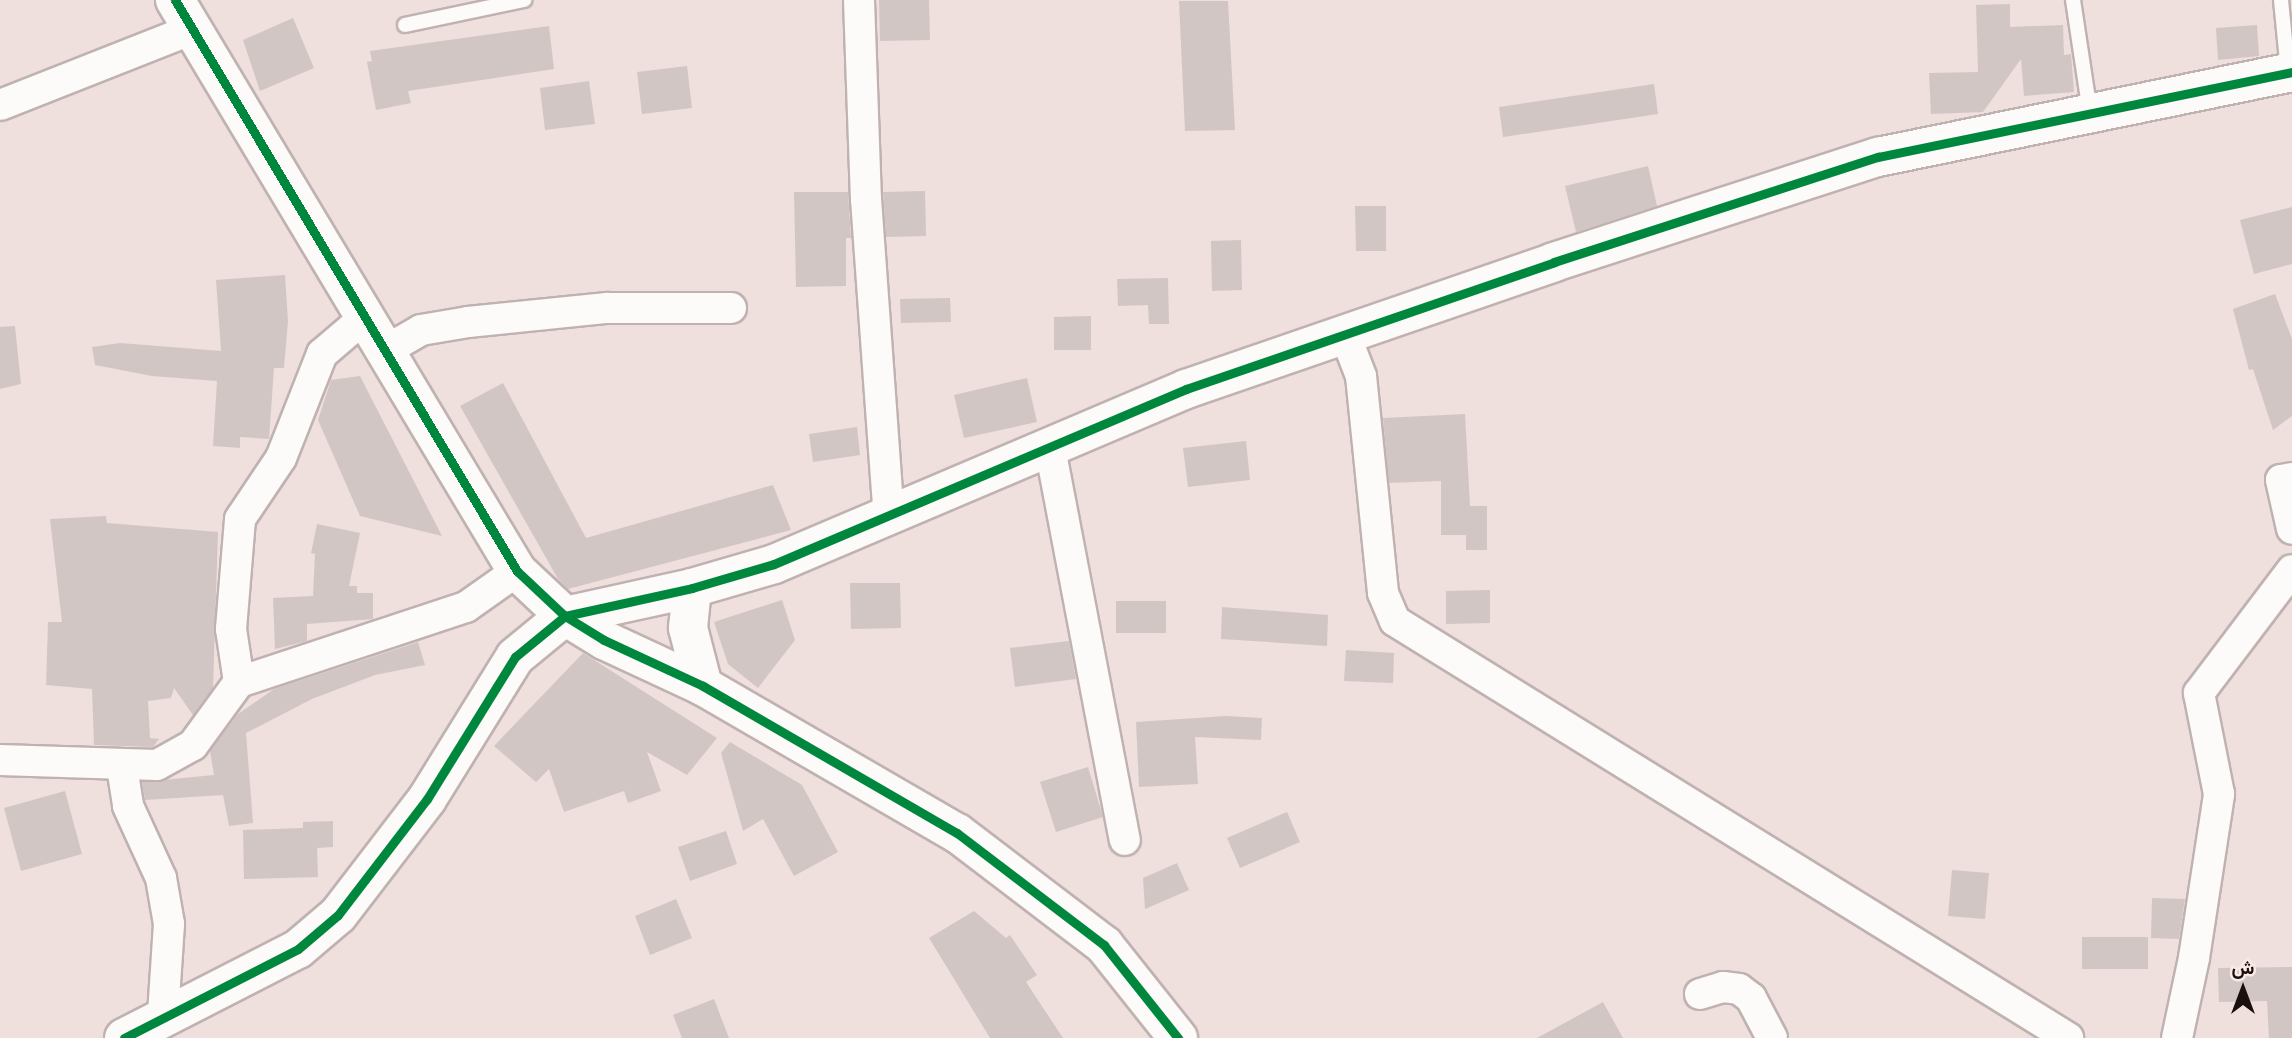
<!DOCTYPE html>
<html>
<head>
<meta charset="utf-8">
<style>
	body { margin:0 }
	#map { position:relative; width:2292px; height:1038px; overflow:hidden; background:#efdfdd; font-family:"Varela Round",Vazirmatn,sans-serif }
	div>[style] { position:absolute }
	.building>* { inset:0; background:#d2c6c4 }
	.roads { filter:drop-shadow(2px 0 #bfb2b0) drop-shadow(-2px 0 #bfb2b0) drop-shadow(0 2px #bfb2b0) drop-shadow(0 -2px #bfb2b0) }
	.lane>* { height:14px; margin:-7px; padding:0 7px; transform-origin:7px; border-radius:7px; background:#fdfafa }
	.street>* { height:30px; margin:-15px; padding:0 15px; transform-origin:15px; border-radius:15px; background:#fdfafa }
	.secondary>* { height:38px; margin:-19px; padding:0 19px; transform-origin:19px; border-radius:19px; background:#fdfafa }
	.cycleway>* { height:9px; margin:-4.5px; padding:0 4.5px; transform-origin:4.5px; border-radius:4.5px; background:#00873e }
	span { translate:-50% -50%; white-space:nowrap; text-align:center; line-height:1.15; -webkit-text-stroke:5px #fbe9e6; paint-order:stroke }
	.north { position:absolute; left:2208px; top:954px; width:70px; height:70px; -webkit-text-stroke:5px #fbe9e6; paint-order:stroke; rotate:0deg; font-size:19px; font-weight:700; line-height:28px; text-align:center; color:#190f0e }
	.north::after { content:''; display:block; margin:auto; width:24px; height:32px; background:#190f0e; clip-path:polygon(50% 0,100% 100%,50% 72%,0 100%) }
</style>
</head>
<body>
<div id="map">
	<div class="building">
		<div style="clip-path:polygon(879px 0,929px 0,930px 40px,880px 41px)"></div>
		<div style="clip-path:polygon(1179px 1px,1228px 1px,1235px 130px,1185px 131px)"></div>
		<div style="clip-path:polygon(2010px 4px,2010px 27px,2063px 25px,2064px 55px,2071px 54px,2074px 92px,2024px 96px,2021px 59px,1983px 112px,1931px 114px,1929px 73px,1978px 72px,1976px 5px)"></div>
		<div style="clip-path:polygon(293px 18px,314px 68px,260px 91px,243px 40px)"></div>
		<div style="clip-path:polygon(2257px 25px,2259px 56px,2218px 60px,2216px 28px)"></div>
		<div style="clip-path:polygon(549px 26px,554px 69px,408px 91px,411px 103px,376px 110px,367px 62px,372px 61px,370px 51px)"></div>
		<div style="clip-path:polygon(687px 66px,692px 108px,642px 114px,637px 72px)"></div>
		<div style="clip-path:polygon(589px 81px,595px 124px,545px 130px,540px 88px)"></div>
		<div style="clip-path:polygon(1654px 84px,1658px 114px,1503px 137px,1499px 107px)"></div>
		<div style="clip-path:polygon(1648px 166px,1657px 206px,1576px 232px,1565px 186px)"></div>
		<div style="clip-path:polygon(925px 191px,926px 236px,886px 237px,883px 192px)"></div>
		<div style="clip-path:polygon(794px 192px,848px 192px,851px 238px,846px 238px,846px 286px,796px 287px)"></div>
		<div style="clip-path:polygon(1355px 206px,1386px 206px,1386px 251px,1356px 251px)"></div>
		<div style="clip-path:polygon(2292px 207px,2292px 264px,2254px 274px,2240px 220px)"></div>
		<div style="clip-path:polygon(1241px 240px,1242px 290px,1212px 291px,1211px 241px)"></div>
		<div style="clip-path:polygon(285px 275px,288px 321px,284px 368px,274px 368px,269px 439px,240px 437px,240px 448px,213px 446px,217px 381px,152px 376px,95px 365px,92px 347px,120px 343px,221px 351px,216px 280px)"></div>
		<div style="clip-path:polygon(1168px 278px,1169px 324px,1149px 324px,1148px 305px,1118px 306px,1117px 279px)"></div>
		<div style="clip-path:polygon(2275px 294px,2292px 339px,2292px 416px,2273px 430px,2253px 369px,2249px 370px,2233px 309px)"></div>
		<div style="clip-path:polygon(950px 298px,951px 322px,901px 323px,900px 299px)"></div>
		<div style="clip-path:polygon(1091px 316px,1091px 350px,1054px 350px,1054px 317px)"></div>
		<div style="clip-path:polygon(15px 326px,21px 384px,0 389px,0 327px)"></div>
		<div style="clip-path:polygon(360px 376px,442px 536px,360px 516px,318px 420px,331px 380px)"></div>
		<div style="clip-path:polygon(1027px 378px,1037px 422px,964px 438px,954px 395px)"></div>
		<div style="clip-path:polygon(503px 383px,586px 538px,773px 485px,791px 530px,568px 589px,558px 579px,460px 406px)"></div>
		<div style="clip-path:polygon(1465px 414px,1470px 506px,1487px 506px,1487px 550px,1466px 550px,1466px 535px,1441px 535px,1441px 481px,1389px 483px,1383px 418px)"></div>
		<div style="clip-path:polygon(857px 427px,860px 455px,813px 462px,809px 434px)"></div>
		<div style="clip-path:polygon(1246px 441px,1250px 480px,1188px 487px,1183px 448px)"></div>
		<div style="clip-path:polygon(106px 516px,107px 523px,218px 532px,213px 688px,193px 715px,174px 688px,171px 698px,148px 701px,150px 738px,159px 739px,153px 747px,94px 745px,92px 689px,46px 685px,48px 622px,62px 622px,50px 519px)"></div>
		<div style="clip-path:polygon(317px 524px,360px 533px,349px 586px,357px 586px,357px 593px,373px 593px,373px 619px,307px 624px,307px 641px,275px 649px,273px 598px,313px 596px,315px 554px,311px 553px)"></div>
		<div style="clip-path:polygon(850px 583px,900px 583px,901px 628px,851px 629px)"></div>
		<div style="clip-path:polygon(1490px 590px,1490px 623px,1446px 624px,1446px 591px)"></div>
		<div style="clip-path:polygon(782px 600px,795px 640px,758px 688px,728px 664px,714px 622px)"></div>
		<div style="clip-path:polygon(1116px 601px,1166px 601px,1166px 633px,1116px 633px)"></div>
		<div style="clip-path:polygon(1222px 607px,1328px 615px,1327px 646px,1221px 639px)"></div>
		<div style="clip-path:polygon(1069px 641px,1076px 679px,1015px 687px,1010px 648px)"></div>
		<div style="clip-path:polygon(418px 642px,425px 665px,375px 675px,312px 699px,246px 733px,253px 823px,229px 826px,223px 795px,145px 800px,142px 782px,214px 775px,210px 751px,238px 714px,274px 689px)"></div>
		<div style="clip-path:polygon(1346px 650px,1394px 653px,1393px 683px,1344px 681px)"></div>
		<div style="clip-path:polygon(583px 653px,717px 738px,687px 775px,647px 752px,661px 791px,628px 803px,624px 791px,564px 812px,549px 769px,536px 782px,494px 746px)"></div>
		<div style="clip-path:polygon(1226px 716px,1262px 718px,1261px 740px,1195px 737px,1198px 784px,1139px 787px,1136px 722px)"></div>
		<div style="clip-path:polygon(730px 742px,802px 785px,838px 852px,794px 876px,763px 819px,743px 831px,721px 753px)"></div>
		<div style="clip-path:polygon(1088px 767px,1103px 817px,1056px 832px,1040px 782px)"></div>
		<div style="clip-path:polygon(65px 791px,82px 854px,21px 871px,4px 808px)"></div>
		<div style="clip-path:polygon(1287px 812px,1300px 842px,1240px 868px,1227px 838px)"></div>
		<div style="clip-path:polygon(333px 821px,333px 847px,317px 848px,318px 877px,244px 879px,243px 830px,303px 828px,303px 822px)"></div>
		<div style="clip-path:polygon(726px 831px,737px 864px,690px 881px,678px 847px)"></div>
		<div style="clip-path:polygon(1177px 863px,1189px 890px,1145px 909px,1143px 878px)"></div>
		<div style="clip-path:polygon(1952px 870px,1989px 873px,1985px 919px,1948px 916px)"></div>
		<div style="clip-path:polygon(2152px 898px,2185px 899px,2179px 939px,2151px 938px)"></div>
		<div style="clip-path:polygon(676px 899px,692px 938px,650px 955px,635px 916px)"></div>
		<div style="clip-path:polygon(974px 911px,1006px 938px,1010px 935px,1037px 975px,1026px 982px,1063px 1038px,990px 1038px,929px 938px)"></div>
		<div style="clip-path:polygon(2082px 937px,2148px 937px,2148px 969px,2082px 969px)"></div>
		<div style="clip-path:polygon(2292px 967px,2292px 1038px,2269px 1038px,2267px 1001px,2219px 1002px,2218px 968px)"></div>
		<div style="clip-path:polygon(714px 999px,729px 1038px,682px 1038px,673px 1015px)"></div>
		<div style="clip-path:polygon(1603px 1002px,1623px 1038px,1537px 1038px)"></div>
	</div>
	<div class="roads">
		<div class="lane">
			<div style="left:2073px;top:0;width:113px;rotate:81.4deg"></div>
			<div style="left:2281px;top:0;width:71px;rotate:84.4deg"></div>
			<div style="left:405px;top:25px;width:122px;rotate:-11.9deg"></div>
		</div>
		<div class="street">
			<div style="left:859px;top:0;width:199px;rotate:88deg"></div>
			<div style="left:866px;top:199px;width:318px;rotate:85.9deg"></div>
			<div style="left:0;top:105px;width:207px;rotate:-21.5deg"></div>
			<div style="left:1344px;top:332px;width:47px;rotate:68.9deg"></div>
			<div style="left:1361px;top:376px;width:218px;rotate:84.2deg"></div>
			<div style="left:1383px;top:593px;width:30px;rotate:67deg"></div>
			<div style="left:1395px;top:621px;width:792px;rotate:31.78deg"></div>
			<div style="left:383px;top:352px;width:44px;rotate:-30.1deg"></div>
			<div style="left:421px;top:330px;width:48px;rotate:-9.7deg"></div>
			<div style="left:468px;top:322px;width:140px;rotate:-5.8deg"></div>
			<div style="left:607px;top:308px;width:124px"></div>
			<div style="left:1050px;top:448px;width:399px;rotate:79.2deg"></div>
			<div style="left:2292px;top:478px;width:11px;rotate:170deg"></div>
			<div style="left:2281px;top:480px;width:50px;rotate:77.3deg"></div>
			<div style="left:239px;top:682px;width:54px;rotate:-98.6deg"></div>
			<div style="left:231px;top:629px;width:110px;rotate:-85.3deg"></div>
			<div style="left:240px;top:519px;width:73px;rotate:-56.1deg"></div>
			<div style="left:281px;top:458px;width:112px;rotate:-68.5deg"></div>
			<div style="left:322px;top:354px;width:54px;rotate:-40.5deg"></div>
			<div style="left:0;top:760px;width:157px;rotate:1.8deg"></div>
			<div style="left:157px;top:765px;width:41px;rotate:-29.1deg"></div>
			<div style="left:193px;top:745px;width:78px;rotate:-53.9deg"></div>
			<div style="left:239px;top:682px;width:239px;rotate:-18.3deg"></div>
			<div style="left:466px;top:607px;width:62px;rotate:-35.2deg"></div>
			<div style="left:122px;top:767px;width:39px;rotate:81deg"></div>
			<div style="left:128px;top:806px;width:79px;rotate:65.4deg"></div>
			<div style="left:161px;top:878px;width:47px;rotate:80.1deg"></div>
			<div style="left:169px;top:924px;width:91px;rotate:93.8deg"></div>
			<div style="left:1700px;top:994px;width:24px;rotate:-17deg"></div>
			<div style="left:1723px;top:987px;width:16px;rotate:7deg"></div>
			<div style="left:1739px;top:989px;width:15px;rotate:37deg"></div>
			<div style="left:1751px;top:998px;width:45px;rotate:62.3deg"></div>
			<div style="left:2177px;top:1038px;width:82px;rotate:-78deg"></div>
			<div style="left:2194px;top:958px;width:166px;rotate:-81.3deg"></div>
			<div style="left:2219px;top:794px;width:103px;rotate:-101.2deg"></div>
			<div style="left:2199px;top:693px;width:154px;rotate:-52.9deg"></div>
		</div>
		<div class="secondary">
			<div style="left:175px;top:0;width:666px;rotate:59.08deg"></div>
			<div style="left:517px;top:571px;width:66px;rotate:43.2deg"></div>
			<div style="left:565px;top:616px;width:46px;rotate:31.6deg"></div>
			<div style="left:604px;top:640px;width:109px;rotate:24.9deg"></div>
			<div style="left:703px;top:686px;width:293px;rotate:30.1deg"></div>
			<div style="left:957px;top:833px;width:185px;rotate:37.3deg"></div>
			<div style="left:1104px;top:945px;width:119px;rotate:51.5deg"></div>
			<div style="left:692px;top:588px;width:40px;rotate:95.7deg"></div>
			<div style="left:688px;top:628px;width:60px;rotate:75.5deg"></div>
			<div style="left:124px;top:1038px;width:195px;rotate:-27.1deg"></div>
			<div style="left:298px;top:949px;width:52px;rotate:-40.4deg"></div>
			<div style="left:338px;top:915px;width:146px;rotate:-52.5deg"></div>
			<div style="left:427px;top:799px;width:167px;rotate:-58.2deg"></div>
			<div style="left:515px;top:657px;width:65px;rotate:-39.4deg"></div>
			<div style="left:565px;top:616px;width:130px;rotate:-12.4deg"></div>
			<div style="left:692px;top:588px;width:85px;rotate:-16.3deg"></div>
			<div style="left:774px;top:564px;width:448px;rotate:-23deg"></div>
			<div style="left:1186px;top:389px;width:389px;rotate:-19deg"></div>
			<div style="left:1554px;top:262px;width:341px;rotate:-18deg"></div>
			<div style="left:1878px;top:157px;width:423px;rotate:-11.6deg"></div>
		</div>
	</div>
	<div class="cycleway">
		<div style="left:175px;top:0;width:666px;rotate:59.08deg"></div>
		<div style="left:517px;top:571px;width:66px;rotate:43.2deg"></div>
		<div style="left:565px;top:616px;width:46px;rotate:31.6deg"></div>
		<div style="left:604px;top:640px;width:109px;rotate:24.9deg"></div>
		<div style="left:703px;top:686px;width:293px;rotate:30.1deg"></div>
		<div style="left:957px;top:833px;width:185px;rotate:37.3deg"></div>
		<div style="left:1104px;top:945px;width:119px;rotate:51.5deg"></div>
		<div style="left:124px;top:1038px;width:195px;rotate:-27.1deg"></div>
		<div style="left:298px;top:949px;width:52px;rotate:-40.4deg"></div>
		<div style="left:338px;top:915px;width:146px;rotate:-52.5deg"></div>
		<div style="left:427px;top:799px;width:167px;rotate:-58.2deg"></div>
		<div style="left:515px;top:657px;width:65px;rotate:-39.4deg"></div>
		<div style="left:565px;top:616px;width:130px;rotate:-12.4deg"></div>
		<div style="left:692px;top:588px;width:85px;rotate:-16.3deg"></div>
		<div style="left:774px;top:564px;width:448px;rotate:-23deg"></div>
		<div style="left:1186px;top:389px;width:389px;rotate:-19deg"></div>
		<div style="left:1554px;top:262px;width:341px;rotate:-18deg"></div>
		<div style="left:1878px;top:157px;width:423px;rotate:-11.6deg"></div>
	</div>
	<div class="north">ش</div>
</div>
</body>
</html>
